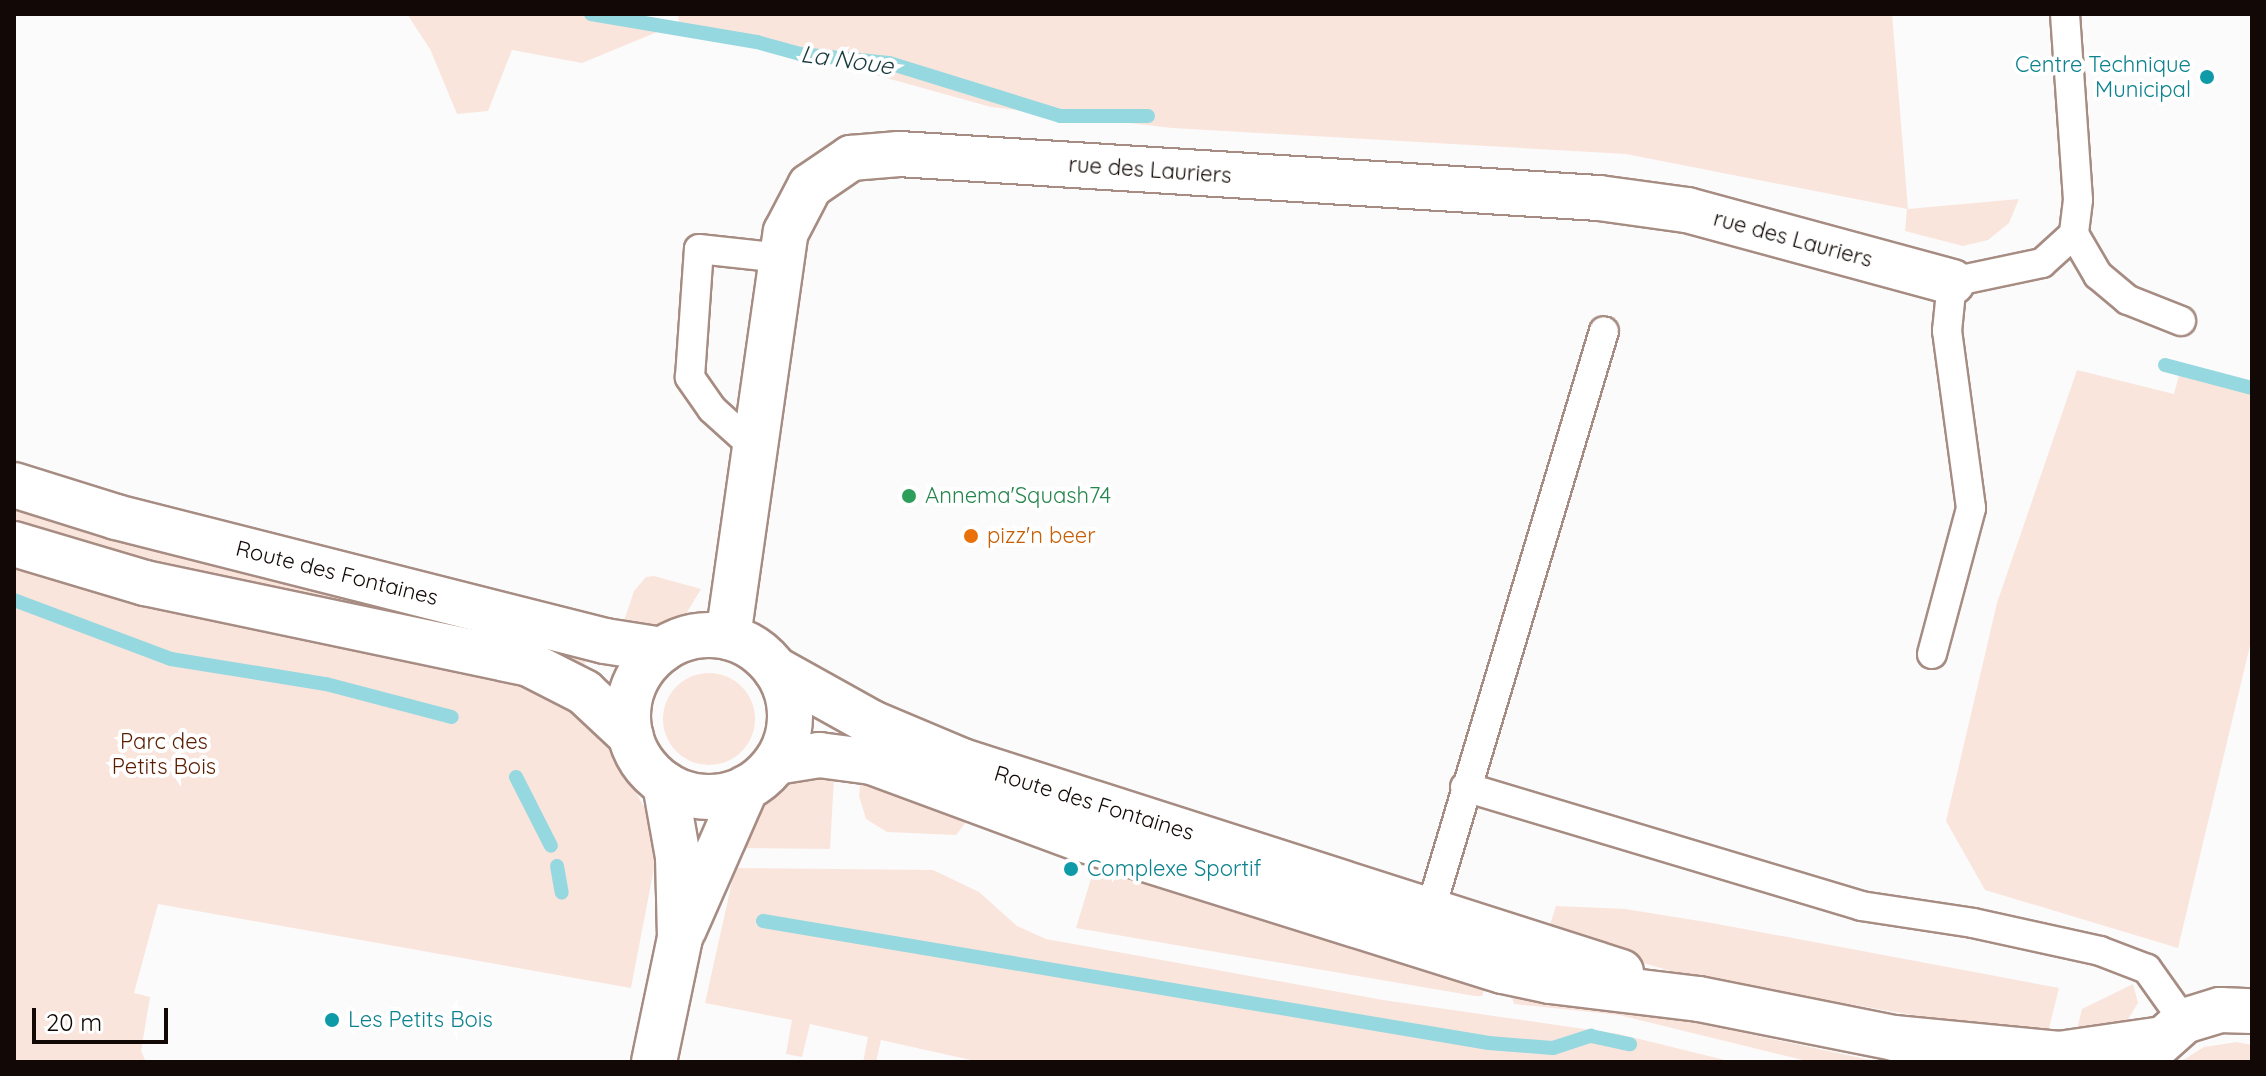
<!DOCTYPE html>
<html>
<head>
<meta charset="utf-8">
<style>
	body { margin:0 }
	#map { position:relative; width:2266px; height:1076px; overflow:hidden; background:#fbfbfb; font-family:Quicksand,sans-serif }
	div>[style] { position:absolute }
	.green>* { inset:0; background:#fae5dd }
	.round { border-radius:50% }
	.stream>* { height:14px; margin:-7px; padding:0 7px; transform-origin:7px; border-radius:7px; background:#96d8e0 }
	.roads { filter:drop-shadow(2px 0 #a68c82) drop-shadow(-2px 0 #a68c82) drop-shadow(0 2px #a68c82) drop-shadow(0 -2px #a68c82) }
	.service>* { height:28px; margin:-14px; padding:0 14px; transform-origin:14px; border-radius:14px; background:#fff }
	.minor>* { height:44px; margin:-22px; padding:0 22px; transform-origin:22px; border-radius:22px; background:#fff }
	.tertiary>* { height:44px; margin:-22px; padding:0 22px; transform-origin:22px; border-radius:22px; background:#fff }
	.tertiary>.ring { margin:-22px; padding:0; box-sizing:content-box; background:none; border:44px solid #fff; border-radius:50% }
	.secondary>* { height:44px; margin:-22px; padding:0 22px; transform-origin:22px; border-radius:22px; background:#fff }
	.dots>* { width:22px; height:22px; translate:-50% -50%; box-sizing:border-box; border:4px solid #fff; border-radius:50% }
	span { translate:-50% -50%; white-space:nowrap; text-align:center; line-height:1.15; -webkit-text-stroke:8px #fff; paint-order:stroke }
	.culture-label { font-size:22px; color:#0d838f }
	.right { translate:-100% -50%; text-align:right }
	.left { translate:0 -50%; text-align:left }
	.street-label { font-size:22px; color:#120906 }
	.leisure-label { font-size:22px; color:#27864d }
	.food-label { font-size:22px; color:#c56008 }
	.park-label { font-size:22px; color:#5a1d00 }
	.water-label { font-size:24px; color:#193a3e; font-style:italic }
	.frame { position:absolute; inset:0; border:16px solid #120906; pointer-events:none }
	.scale { position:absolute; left:32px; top:1008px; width:136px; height:36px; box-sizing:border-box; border:4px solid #120906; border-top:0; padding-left:10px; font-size:24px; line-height:28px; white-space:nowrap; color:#120906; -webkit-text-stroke:6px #fff; paint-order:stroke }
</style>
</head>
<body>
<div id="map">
	<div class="green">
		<div style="clip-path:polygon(407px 14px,619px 14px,679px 23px,678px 14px,1892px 14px,1908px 209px,2019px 199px,2009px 223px,1988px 240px,1963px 246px,1905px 231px,1907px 209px,1626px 154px,1172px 128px,991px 107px,800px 54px,789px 46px,751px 43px,679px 23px,582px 63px,512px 50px,488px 111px,457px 114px,430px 49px)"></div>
		<div style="clip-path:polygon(2077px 370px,2174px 394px,2179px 375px,2252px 391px,2252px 637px,2178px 948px,1985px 890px,1946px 821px,1997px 603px)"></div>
		<div style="clip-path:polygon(14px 496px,590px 651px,580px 674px,14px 531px)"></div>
		<div style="clip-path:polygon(14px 557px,544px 688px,606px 736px,660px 837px,631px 988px,158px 904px,134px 993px,150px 997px,141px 1051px,146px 1062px,14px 1062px)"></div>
		<div style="clip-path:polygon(654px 576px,701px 589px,686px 614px,669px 624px,649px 630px,623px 624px,634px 591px,646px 577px)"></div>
		<div class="round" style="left:663px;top:673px;width:92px;height:92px"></div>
		<div style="clip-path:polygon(819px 776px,834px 777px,830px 849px,741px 848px,762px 805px,790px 784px)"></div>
		<div style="clip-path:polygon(861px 776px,971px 816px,956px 835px,887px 832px,866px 819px,859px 796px)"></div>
		<div style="clip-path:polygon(1096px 862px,1487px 982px,1482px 996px,1475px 996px,1076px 928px)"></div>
		<div style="clip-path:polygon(735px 868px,933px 870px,979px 892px,1017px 926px,1046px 939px,1383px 1000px,1619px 1034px,1733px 1062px,980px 1062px,881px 1040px,876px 1062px,863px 1062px,868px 1037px,810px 1024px,802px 1057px,786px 1054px,792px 1020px,705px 1003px)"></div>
		<div style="clip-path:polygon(1556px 906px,1625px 909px,1712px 923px,2059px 988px,2047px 1036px,2028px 1035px,1687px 976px,1547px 934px)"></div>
		<div style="clip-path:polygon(2133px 984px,2138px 1003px,2122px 1029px,2075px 1037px,2082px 1009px)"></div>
		<div style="clip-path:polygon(1509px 989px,1674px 1018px,1880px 1062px,1811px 1062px,1619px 1015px,1514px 1004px)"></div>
		<div style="clip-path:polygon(2237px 1042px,2252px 1045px,2252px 1062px,2180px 1062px,2204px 1047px)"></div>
	</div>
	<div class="stream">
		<div style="left:591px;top:14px;width:168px;rotate:9.6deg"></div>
		<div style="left:757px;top:42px;width:45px;rotate:15.6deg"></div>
		<div style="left:800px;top:54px;width:89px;rotate:5.8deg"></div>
		<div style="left:889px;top:63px;width:179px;rotate:17.2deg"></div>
		<div style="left:1060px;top:116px;width:88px"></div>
		<div style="left:2165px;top:365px;width:90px;rotate:14.8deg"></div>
		<div style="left:14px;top:600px;width:168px;rotate:20.6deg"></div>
		<div style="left:171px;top:659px;width:157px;rotate:9.2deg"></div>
		<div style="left:326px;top:684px;width:130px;rotate:14.7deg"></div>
		<div style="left:516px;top:777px;width:77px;rotate:63.1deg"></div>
		<div style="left:557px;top:866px;width:27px;rotate:80deg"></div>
		<div style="left:763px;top:921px;width:736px;rotate:9.54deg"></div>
		<div style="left:1489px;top:1043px;width:64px;rotate:4.5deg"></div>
		<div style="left:1553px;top:1048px;width:40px;rotate:-18deg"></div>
		<div style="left:1591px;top:1036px;width:40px;rotate:12deg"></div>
	</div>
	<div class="roads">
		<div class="service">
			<div style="left:2065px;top:14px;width:186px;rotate:86deg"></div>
			<div style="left:2078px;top:200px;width:34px;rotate:97deg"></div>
			<div style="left:2074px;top:234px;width:48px;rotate:59.7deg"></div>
			<div style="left:2098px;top:275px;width:39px;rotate:40deg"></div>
			<div style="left:2128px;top:300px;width:57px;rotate:21.6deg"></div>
			<div style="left:755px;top:448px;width:58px;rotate:-137.8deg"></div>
			<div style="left:712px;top:409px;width:39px;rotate:-125deg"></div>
			<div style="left:690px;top:377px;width:128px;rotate:-86deg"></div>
			<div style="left:699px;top:249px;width:83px;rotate:6.2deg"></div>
			<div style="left:1932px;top:654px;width:151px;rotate:-75deg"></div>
			<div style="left:1971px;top:508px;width:179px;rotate:-97.7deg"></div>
			<div style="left:1947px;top:331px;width:49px;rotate:-84.2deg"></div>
			<div style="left:1952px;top:282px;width:92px;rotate:-11.9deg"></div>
			<div style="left:2042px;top:263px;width:43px;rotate:-42.2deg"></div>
			<div style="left:1465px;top:787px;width:413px;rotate:16.7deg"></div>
			<div style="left:1861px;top:906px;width:113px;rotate:8.6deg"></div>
			<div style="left:1973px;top:923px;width:130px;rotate:12.4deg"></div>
			<div style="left:2100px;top:951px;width:50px;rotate:21deg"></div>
			<div style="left:2147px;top:969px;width:64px;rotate:54.6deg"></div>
			<div style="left:1414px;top:908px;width:17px"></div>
			<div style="left:1431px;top:908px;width:602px;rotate:-73.31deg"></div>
		</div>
		<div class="minor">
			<div style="left:728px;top:637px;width:409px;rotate:-81.9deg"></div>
			<div style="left:786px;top:232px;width:52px;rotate:-62.4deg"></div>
			<div style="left:810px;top:186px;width:50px;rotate:-34.3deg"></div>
			<div style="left:851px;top:158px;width:48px;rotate:-4.8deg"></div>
			<div style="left:899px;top:154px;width:701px;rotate:3.6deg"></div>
			<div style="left:1599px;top:198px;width:89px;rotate:7.8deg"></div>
			<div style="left:1687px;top:210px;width:275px;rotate:15.2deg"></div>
			<div style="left:684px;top:929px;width:154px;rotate:-66.3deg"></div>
			<div style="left:654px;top:1062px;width:127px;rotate:-78.2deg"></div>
			<div style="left:680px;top:938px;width:81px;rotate:-91.4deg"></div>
			<div style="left:678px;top:857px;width:74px;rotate:-100.1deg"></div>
		</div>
		<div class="tertiary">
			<div style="left:14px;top:485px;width:107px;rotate:17.4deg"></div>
			<div style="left:116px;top:517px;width:504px;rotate:14.23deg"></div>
			<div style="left:605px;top:641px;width:58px;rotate:9deg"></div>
			<div style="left:14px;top:544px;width:137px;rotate:16.6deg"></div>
			<div style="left:145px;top:583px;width:392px;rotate:11.9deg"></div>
			<div style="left:529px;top:664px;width:62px;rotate:27deg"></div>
			<div style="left:584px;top:692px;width:64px;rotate:43.1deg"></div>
			<div class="ring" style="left:628px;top:635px;width:118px;height:118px"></div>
			<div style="left:775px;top:669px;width:111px;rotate:29.1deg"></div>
			<div style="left:872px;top:723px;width:98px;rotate:22.9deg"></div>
			<div style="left:962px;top:761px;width:692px;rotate:17.75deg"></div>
			<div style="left:776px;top:762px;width:44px;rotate:-9.2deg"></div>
			<div style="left:819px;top:755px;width:53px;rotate:7.5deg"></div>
			<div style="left:872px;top:762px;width:220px;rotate:20.3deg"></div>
			<div style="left:1078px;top:838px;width:445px;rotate:17.4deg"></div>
			<div style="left:1503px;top:971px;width:48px;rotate:12deg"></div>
			<div style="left:1550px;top:981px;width:150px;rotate:6.9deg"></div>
			<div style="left:1699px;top:999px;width:199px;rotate:11.3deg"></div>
			<div style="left:1894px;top:1038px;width:166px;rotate:5.5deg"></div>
			<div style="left:2059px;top:1054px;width:98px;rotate:-8.2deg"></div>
		</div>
		<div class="secondary">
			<div style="left:2138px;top:1062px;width:62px;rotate:-41.7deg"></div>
			<div style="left:2184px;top:1021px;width:38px;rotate:-17deg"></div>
			<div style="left:2220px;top:1010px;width:32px;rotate:2deg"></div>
		</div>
	</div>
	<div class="dots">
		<div style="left:2207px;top:77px;background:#0f9aa8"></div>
		<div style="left:909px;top:496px;background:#2e9e5b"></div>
		<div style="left:971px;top:536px;background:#e8710a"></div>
		<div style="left:1071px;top:869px;background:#0f9aa8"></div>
		<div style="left:332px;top:1020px;background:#0f9aa8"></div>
	</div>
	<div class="culture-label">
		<span class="right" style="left:2191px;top:77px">Centre Technique<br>Municipal</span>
		<span class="left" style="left:1087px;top:869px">Complexe Sportif</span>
		<span class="left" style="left:348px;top:1020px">Les Petits Bois</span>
	</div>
	<div class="street-label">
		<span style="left:1150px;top:170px;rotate:4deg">rue des Lauriers</span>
		<span style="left:1793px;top:239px;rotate:15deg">rue des Lauriers</span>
		<span style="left:337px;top:573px;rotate:14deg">Route des Fontaines</span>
		<span style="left:1094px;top:803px;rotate:17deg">Route des Fontaines</span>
	</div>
	<div class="leisure-label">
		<span class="left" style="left:925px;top:496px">Annema'Squash74</span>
	</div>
	<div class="food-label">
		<span class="left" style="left:987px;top:536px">pizz'n beer</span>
	</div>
	<div class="park-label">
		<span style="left:164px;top:754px">Parc des<br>Petits Bois</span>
	</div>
	<div class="water-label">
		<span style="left:847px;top:60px;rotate:8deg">La Noue</span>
	</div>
	<div class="frame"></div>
	<div class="scale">20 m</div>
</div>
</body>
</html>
